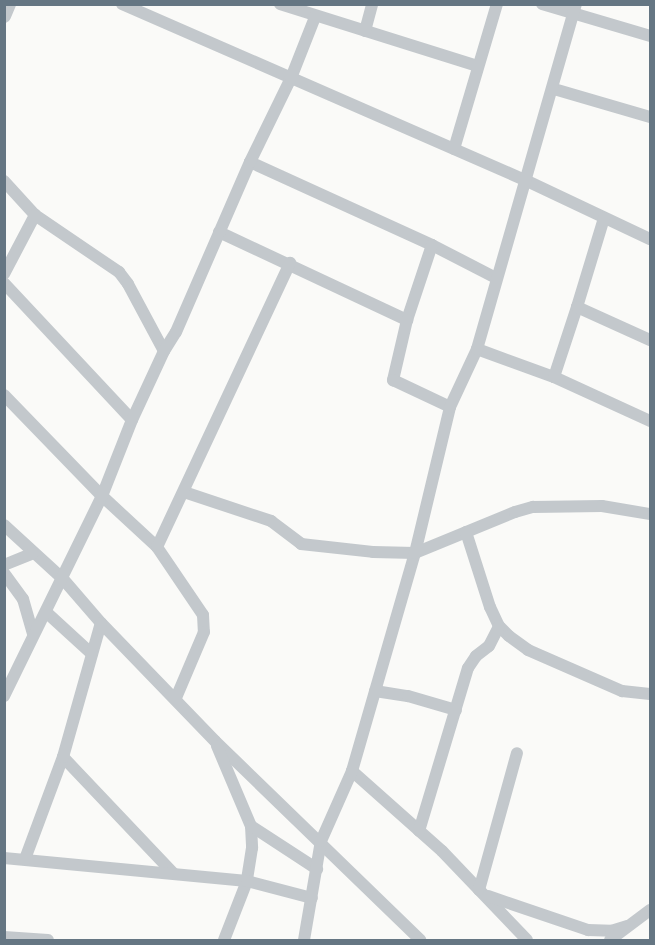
<!DOCTYPE html>
<html>
<head>
<meta charset="utf-8">
<style>
	body { margin:0 }
	#map { position:relative; width:655px; height:945px; overflow:hidden; background:#fafaf8; font-family:"Noto Sans",sans-serif }
	div>[style] { position:absolute }
	.minor>* { height:12px; margin:-6px; padding:0 6px; transform-origin:6px; border-radius:6px; background:#c3c8cc }
	.tertiary>* { height:14px; margin:-7px; padding:0 7px; transform-origin:7px; border-radius:7px; background:#c3c8cc }
	span { translate:-50% -50%; white-space:nowrap; text-align:center; line-height:1.15; -webkit-text-stroke:6px #fff; paint-order:stroke }
	.frame { position:absolute; inset:0; border:6px solid #657683; pointer-events:none }
</style>
</head>
<body>
<div id="map">
	<div class="minor">
		<div style="left:122px;top:4px;width:440px;rotate:23.6deg"></div>
		<div style="left:525px;top:180px;width:138px;rotate:25.3deg"></div>
		<div style="left:280px;top:4px;width:207px;rotate:17.4deg"></div>
		<div style="left:542px;top:4px;width:113px;rotate:16.5deg"></div>
		<div style="left:365px;top:31px;width:28px;rotate:-75deg"></div>
		<div style="left:554px;top:89px;width:100px;rotate:16.3deg"></div>
		<div style="left:454px;top:149px;width:151px;rotate:-73.5deg"></div>
		<div style="left:250px;top:162px;width:200px;rotate:24.5deg"></div>
		<div style="left:432px;top:245px;width:72px;rotate:27.3deg"></div>
		<div style="left:4px;top:181px;width:46px;rotate:47.6deg"></div>
		<div style="left:35px;top:215px;width:102px;rotate:34.2deg"></div>
		<div style="left:119px;top:272px;width:15px;rotate:53deg"></div>
		<div style="left:128px;top:284px;width:76px;rotate:61.8deg"></div>
		<div style="left:219px;top:232px;width:208px;rotate:25.1deg"></div>
		<div style="left:407px;top:320px;width:79px;rotate:-71.6deg"></div>
		<div style="left:4px;top:274px;width:67px;rotate:-62.3deg"></div>
		<div style="left:4px;top:283px;width:187px;rotate:46.9deg"></div>
		<div style="left:577px;top:307px;width:93px;rotate:-73.1deg"></div>
		<div style="left:407px;top:320px;width:62px;rotate:103.1deg"></div>
		<div style="left:393px;top:380px;width:63px;rotate:25.3deg"></div>
		<div style="left:477px;top:349px;width:82px;rotate:20deg"></div>
		<div style="left:554px;top:377px;width:106px;rotate:24.6deg"></div>
		<div style="left:554px;top:377px;width:74px;rotate:-71.8deg"></div>
		<div style="left:577px;top:307px;width:80px;rotate:24.3deg"></div>
		<div style="left:4px;top:395px;width:141px;rotate:45.9deg"></div>
		<div style="left:102px;top:496px;width:75px;rotate:42.8deg"></div>
		<div style="left:157px;top:547px;width:82px;rotate:55.9deg"></div>
		<div style="left:203px;top:615px;width:17px;rotate:87deg"></div>
		<div style="left:204px;top:632px;width:72px;rotate:113deg"></div>
		<div style="left:184px;top:492px;width:92px;rotate:18.4deg"></div>
		<div style="left:271px;top:521px;width:38px;rotate:37deg"></div>
		<div style="left:301px;top:544px;width:72px;rotate:6.3deg"></div>
		<div style="left:373px;top:552px;width:42px;rotate:1.4deg"></div>
		<div style="left:415px;top:553px;width:108px;rotate:-22.3deg"></div>
		<div style="left:515px;top:512px;width:19px;rotate:-16deg"></div>
		<div style="left:533px;top:507px;width:69px;rotate:-0.8deg"></div>
		<div style="left:602px;top:506px;width:49px;rotate:9.5deg"></div>
		<div style="left:4px;top:525px;width:80px;rotate:42.5deg"></div>
		<div style="left:63px;top:579px;width:58px;rotate:49.2deg"></div>
		<div style="left:101px;top:623px;width:164px;rotate:46deg"></div>
		<div style="left:215px;top:741px;width:286px;rotate:44.1deg"></div>
		<div style="left:466px;top:532px;width:79px;rotate:72.3deg"></div>
		<div style="left:490px;top:607px;width:21px;rotate:65deg"></div>
		<div style="left:499px;top:626px;width:14px;rotate:45deg"></div>
		<div style="left:509px;top:636px;width:24px;rotate:36deg"></div>
		<div style="left:528px;top:650px;width:103px;rotate:23.6deg"></div>
		<div style="left:622px;top:691px;width:28px;rotate:6deg"></div>
		<div style="left:157px;top:547px;width:314px;rotate:-64.9deg"></div>
		<div style="left:4px;top:565px;width:31px;rotate:-22deg"></div>
		<div style="left:4px;top:573px;width:32px;rotate:54deg"></div>
		<div style="left:23px;top:599px;width:36px;rotate:74deg"></div>
		<div style="left:46px;top:612px;width:62px;rotate:42.4deg"></div>
		<div style="left:375px;top:691px;width:33px;rotate:9deg"></div>
		<div style="left:408px;top:696px;width:50px;rotate:16.3deg"></div>
		<div style="left:4px;top:696px;width:223px;rotate:-63.9deg"></div>
		<div style="left:102px;top:496px;width:82px;rotate:-68.5deg"></div>
		<div style="left:132px;top:420px;width:76px;rotate:-65.1deg"></div>
		<div style="left:164px;top:351px;width:22px;rotate:-58deg"></div>
		<div style="left:176px;top:332px;width:185px;rotate:-66.5deg"></div>
		<div style="left:250px;top:162px;width:93px;rotate:-64deg"></div>
		<div style="left:291px;top:78px;width:66px;rotate:-68.5deg"></div>
		<div style="left:217px;top:746px;width:87px;rotate:67deg"></div>
		<div style="left:251px;top:826px;width:22px;rotate:87deg"></div>
		<div style="left:252px;top:848px;width:33px;rotate:99deg"></div>
		<div style="left:247px;top:881px;width:63px;rotate:111.3deg"></div>
		<div style="left:63px;top:757px;width:160px;rotate:46.5deg"></div>
		<div style="left:352px;top:771px;width:120px;rotate:41.6deg"></div>
		<div style="left:442px;top:851px;width:123px;rotate:46.3deg"></div>
		<div style="left:251px;top:826px;width:79px;rotate:33.1deg"></div>
		<div style="left:419px;top:831px;width:170px;rotate:-73.3deg"></div>
		<div style="left:468px;top:668px;width:14px;rotate:-56deg"></div>
		<div style="left:476px;top:656px;width:16px;rotate:-38deg"></div>
		<div style="left:489px;top:646px;width:22px;rotate:-63deg"></div>
		<div style="left:4px;top:858px;width:244px;rotate:5.4deg"></div>
		<div style="left:247px;top:881px;width:67px;rotate:14.7deg"></div>
		<div style="left:25px;top:859px;width:109px;rotate:-69.6deg"></div>
		<div style="left:63px;top:757px;width:139px;rotate:-74.2deg"></div>
		<div style="left:479px;top:890px;width:142px;rotate:-74.5deg"></div>
		<div style="left:488px;top:896px;width:106px;rotate:18.8deg"></div>
		<div style="left:588px;top:930px;width:23px;rotate:2deg"></div>
		<div style="left:611px;top:931px;width:17px;rotate:-17deg"></div>
		<div style="left:4px;top:937px;width:44px;rotate:3.9deg"></div>
		<div style="left:304px;top:940px;width:100px;rotate:-80.3deg"></div>
		<div style="left:321px;top:841px;width:77px;rotate:-66.1deg"></div>
		<div style="left:352px;top:771px;width:227px;rotate:-73.9deg"></div>
		<div style="left:415px;top:553px;width:150px;rotate:-76.5deg"></div>
		<div style="left:450px;top:407px;width:64px;rotate:-65deg"></div>
		<div style="left:477px;top:349px;width:359px;rotate:-74deg"></div>
		<div style="left:610px;top:940px;width:50px;rotate:-36.9deg"></div>
	</div>
	<div class="tertiary">
		<div style="left:4px;top:16px;width:13px;rotate:-67deg"></div>
	</div>
	<div class="frame"></div>
</div>
</body>
</html>
